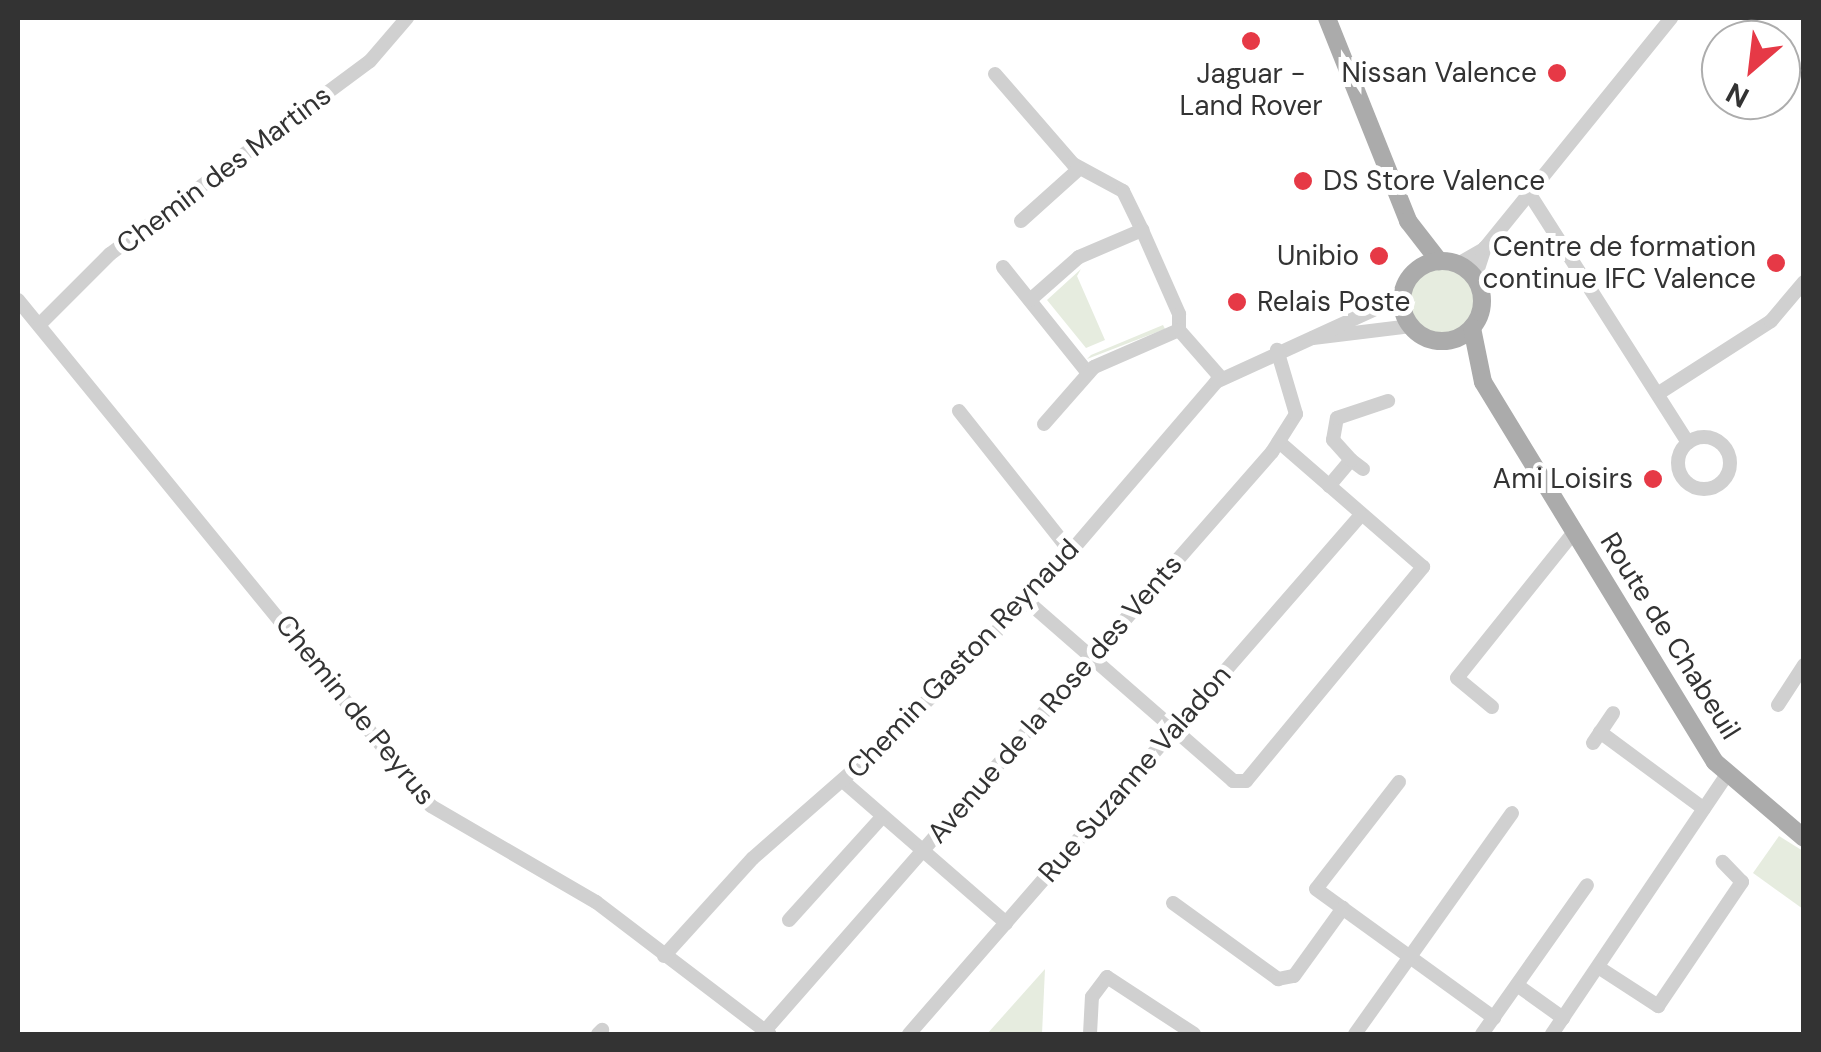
<!DOCTYPE html>
<html>
<head>
<meta charset="utf-8">
<style>
	body { margin:0 }
	#map { position:relative; width:1821px; height:1052px; overflow:hidden; background:#fff; font-family:"DM Sans",sans-serif }
	div>[style] { position:absolute }
	.green>* { inset:0; background:#e6ecdf }
	.round { border-radius:50% }
	.minor>* { height:14px; margin:-7px; padding:0 7px; transform-origin:7px; border-radius:7px; background:#d0d0d0 }
	.minor>.ring { margin:-7px; padding:0; box-sizing:content-box; background:none; border:14px solid #d0d0d0; border-radius:50% }
	.major>* { height:18px; margin:-9px; padding:0 9px; transform-origin:9px; border-radius:9px; background:#ababab }
	.major>.ring { margin:-9px; padding:0; box-sizing:content-box; background:none; border:18px solid #ababab; border-radius:50% }
	.dots>* { width:28px; height:28px; translate:-50% -50%; box-sizing:border-box; border:5px solid #fff; border-radius:50% }
	span { translate:-50% -50%; white-space:nowrap; text-align:center; line-height:1.15; -webkit-text-stroke:10px #fff; paint-order:stroke }
	.poi-label { font-size:28px; color:#333 }
	.right { translate:-100% -50%; text-align:right }
	.left { translate:0 -50%; text-align:left }
	.street-label { font-size:28px; color:#333 }
	.frame { position:absolute; inset:0; border:20px solid #333; pointer-events:none }
	.north { position:absolute; left:1701px; top:20px; width:100px; height:100px; box-sizing:border-box; background:#fff; border:2px solid #adadad; border-radius:50%; rotate:208deg; font-size:28px; font-weight:700; line-height:40px; text-align:center; color:#333 }
	.north::after { content:''; display:block; margin:auto; width:35px; height:45px; background:#e63946; clip-path:polygon(50% 0,100% 100%,50% 72%,0 100%) }
</style>
</head>
<body>
<div id="map">
	<div class="green">
		<div class="round" style="left:1410px;top:269px;width:64px;height:64px"></div>
		<div style="clip-path:polygon(1081px 269px,1077px 276px,1105px 340px,1086px 348px,1047px 300px)"></div>
		<div style="clip-path:polygon(1163px 325px,1165px 329px,1087px 359px,1091px 355px)"></div>
		<div style="clip-path:polygon(1779px 836px,1803px 851px,1803px 909px,1753px 873px)"></div>
		<div style="clip-path:polygon(1045px 969px,1042px 1034px,987px 1034px)"></div>
	</div>
	<div class="minor">
		<div style="left:995px;top:74px;width:119px;rotate:49.1deg"></div>
		<div style="left:1073px;top:164px;width:57px;rotate:28.4deg"></div>
		<div style="left:1123px;top:191px;width:43px;rotate:64deg"></div>
		<div style="left:1529px;top:193px;width:296px;rotate:57.5deg"></div>
		<div style="left:1021px;top:221px;width:78px;rotate:-41.9deg"></div>
		<div style="left:1458px;top:264px;width:30px;rotate:-30deg"></div>
		<div style="left:1003px;top:267px;width:136px;rotate:51.3deg"></div>
		<div style="left:1475px;top:278px;width:32px;rotate:-72deg"></div>
		<div style="left:1485px;top:248px;width:296px;rotate:-51deg"></div>
		<div style="left:18px;top:300px;width:653px;rotate:50.78deg"></div>
		<div style="left:431px;top:806px;width:191px;rotate:30.2deg"></div>
		<div style="left:596px;top:902px;width:218px;rotate:37.3deg"></div>
		<div style="left:1030px;top:300px;width:65px;rotate:-41.3deg"></div>
		<div style="left:1079px;top:257px;width:69px;rotate:-23.2deg"></div>
		<div style="left:1142px;top:230px;width:92px;rotate:66.2deg"></div>
		<div style="left:1179px;top:314px;width:16px;rotate:90deg"></div>
		<div style="left:40px;top:324px;width:99px;rotate:-45deg"></div>
		<div style="left:110px;top:254px;width:324px;rotate:-36.6deg"></div>
		<div style="left:370px;top:61px;width:57px;rotate:-49.3deg"></div>
		<div style="left:1313px;top:338px;width:99px;rotate:-7deg"></div>
		<div style="left:1659px;top:393px;width:133px;rotate:-32.7deg"></div>
		<div style="left:1771px;top:321px;width:51px;rotate:-49.8deg"></div>
		<div style="left:959px;top:411px;width:179px;rotate:51.6deg"></div>
		<div style="left:1044px;top:424px;width:76px;rotate:-48.7deg"></div>
		<div style="left:1094px;top:367px;width:93px;rotate:-23.5deg"></div>
		<div style="left:1179px;top:330px;width:64px;rotate:48.8deg"></div>
		<div class="ring" style="left:1678px;top:437px;width:38px;height:38px"></div>
		<div style="left:1351px;top:460px;width:15px;rotate:37deg"></div>
		<div style="left:1329px;top:486px;width:34px;rotate:-50deg"></div>
		<div style="left:1351px;top:460px;width:27px;rotate:-132deg"></div>
		<div style="left:1333px;top:440px;width:22px;rotate:-80deg"></div>
		<div style="left:1337px;top:418px;width:54px;rotate:-18.4deg"></div>
		<div style="left:1027px;top:601px;width:274px;rotate:41.1deg"></div>
		<div style="left:1233px;top:781px;width:13px"></div>
		<div style="left:1246px;top:781px;width:278px;rotate:-50.4deg"></div>
		<div style="left:1423px;top:567px;width:191px;rotate:-139deg"></div>
		<div style="left:1778px;top:705px;width:48px;rotate:-57deg"></div>
		<div style="left:1492px;top:707px;width:45px;rotate:-140.4deg"></div>
		<div style="left:1457px;top:678px;width:187px;rotate:-51.3deg"></div>
		<div style="left:1600px;top:732px;width:129px;rotate:36.5deg"></div>
		<div style="left:1593px;top:743px;width:36px;rotate:-56deg"></div>
		<div style="left:844px;top:782px;width:215px;rotate:41deg"></div>
		<div style="left:1399px;top:782px;width:135px;rotate:127.8deg"></div>
		<div style="left:1316px;top:889px;width:220px;rotate:35.9deg"></div>
		<div style="left:1173px;top:903px;width:130px;rotate:35.9deg"></div>
		<div style="left:1278px;top:979px;width:16px;rotate:-11deg"></div>
		<div style="left:1294px;top:976px;width:84px;rotate:-54.2deg"></div>
		<div style="left:789px;top:920px;width:139px;rotate:-47.9deg"></div>
		<div style="left:664px;top:956px;width:132px;rotate:-47.8deg"></div>
		<div style="left:753px;top:858px;width:181px;rotate:-41.2deg"></div>
		<div style="left:889px;top:739px;width:209px;rotate:-45deg"></div>
		<div style="left:1037px;top:591px;width:275px;rotate:-49.4deg"></div>
		<div style="left:1216px;top:382px;width:205px;rotate:-24.6deg"></div>
		<div style="left:1598px;top:967px;width:72px;rotate:33deg"></div>
		<div style="left:1658px;top:1006px;width:150px;rotate:-55.9deg"></div>
		<div style="left:1742px;top:882px;width:28px;rotate:-134deg"></div>
		<div style="left:1517px;top:985px;width:57px;rotate:35.7deg"></div>
		<div style="left:598px;top:1034px;width:6px;rotate:-45deg"></div>
		<div style="left:762px;top:1034px;width:774px;rotate:-48.77deg"></div>
		<div style="left:1272px;top:452px;width:45px;rotate:-57.7deg"></div>
		<div style="left:1296px;top:414px;width:67px;rotate:-106.5deg"></div>
		<div style="left:909px;top:1034px;width:688px;rotate:-48.95deg"></div>
		<div style="left:1090px;top:1034px;width:37px;rotate:-87deg"></div>
		<div style="left:1092px;top:997px;width:25px;rotate:-53deg"></div>
		<div style="left:1107px;top:977px;width:104px;rotate:33.2deg"></div>
		<div style="left:1355px;top:1034px;width:271px;rotate:-54.6deg"></div>
		<div style="left:1482px;top:1034px;width:182px;rotate:-54.8deg"></div>
		<div style="left:1552px;top:1034px;width:311px;rotate:-56deg"></div>
	</div>
	<div class="major">
		<div style="left:1327px;top:18px;width:219px;rotate:68.2deg"></div>
		<div style="left:1408px;top:221px;width:51px;rotate:52.2deg"></div>
		<div class="ring" style="left:1402px;top:261px;width:62px;height:62px"></div>
		<div style="left:1472px;top:328px;width:55px;rotate:78.5deg"></div>
		<div style="left:1483px;top:382px;width:445px;rotate:58.6deg"></div>
		<div style="left:1715px;top:762px;width:117px;rotate:40.5deg"></div>
	</div>
	<div class="dots">
		<div style="left:1251px;top:41px;background:#e63946"></div>
		<div style="left:1557px;top:73px;background:#e63946"></div>
		<div style="left:1303px;top:181px;background:#e63946"></div>
		<div style="left:1379px;top:256px;background:#e63946"></div>
		<div style="left:1776px;top:263px;background:#e63946"></div>
		<div style="left:1237px;top:302px;background:#e63946"></div>
		<div style="left:1653px;top:479px;background:#e63946"></div>
	</div>
	<div class="poi-label">
		<span class="right" style="left:1537px;top:73px">Nissan Valence</span>
		<span style="left:1251px;top:90px">Jaguar -<br>Land Rover</span>
		<span class="left" style="left:1323px;top:181px">DS Store Valence</span>
		<span class="right" style="left:1756px;top:263px">Centre de formation<br>continue IFC Valence</span>
		<span class="right" style="left:1359px;top:256px">Unibio</span>
		<span class="left" style="left:1257px;top:302px">Relais Poste</span>
		<span class="right" style="left:1633px;top:479px">Ami Loisirs</span>
	</div>
	<div class="street-label">
		<span style="left:224px;top:170px;rotate:-37deg">Chemin des Martins</span>
		<span style="left:1670px;top:636px;rotate:58deg">Route de Chabeuil</span>
		<span style="left:963px;top:659px;rotate:-46deg">Chemin Gaston Reynaud</span>
		<span style="left:1055px;top:699px;rotate:-49deg">Avenue de la Rose des Vents</span>
		<span style="left:355px;top:710px;rotate:51deg">Chemin de Peyrus</span>
		<span style="left:1135px;top:774px;rotate:-49deg">Rue Suzanne Valadon</span>
	</div>
	<div class="frame"></div>
	<div class="north">N</div>
</div>
</body>
</html>
